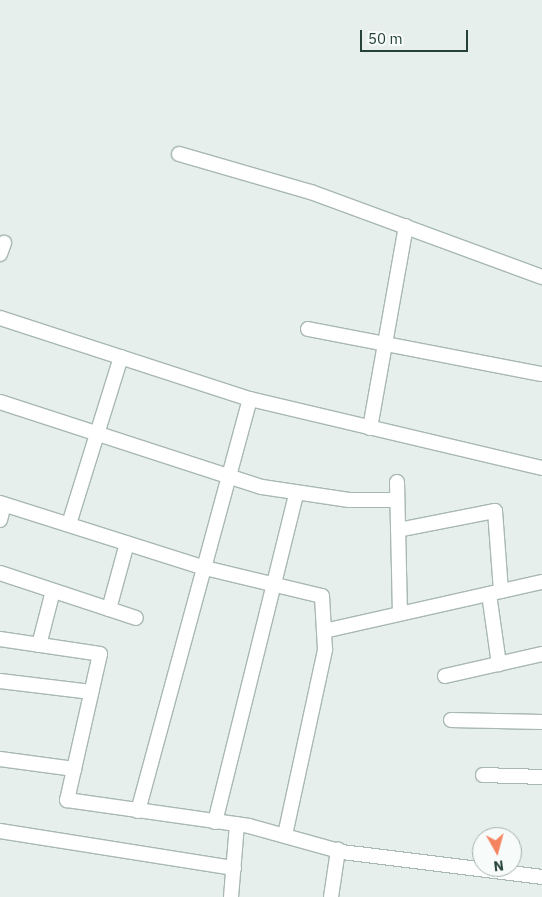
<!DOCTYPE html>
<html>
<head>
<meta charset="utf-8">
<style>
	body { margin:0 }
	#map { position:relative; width:542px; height:897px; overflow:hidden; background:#e6efeb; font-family:"IBM Plex Sans",sans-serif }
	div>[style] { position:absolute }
	.roads { filter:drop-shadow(1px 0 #a8b8b2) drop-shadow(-1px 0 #a8b8b2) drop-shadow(0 1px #a8b8b2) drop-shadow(0 -1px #a8b8b2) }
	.street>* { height:14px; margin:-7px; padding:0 7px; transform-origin:7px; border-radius:7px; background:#fff }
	span { translate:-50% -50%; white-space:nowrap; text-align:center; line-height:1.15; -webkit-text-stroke:4px #f7fbf9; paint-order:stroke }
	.north { position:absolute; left:472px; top:827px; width:50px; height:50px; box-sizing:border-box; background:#f7fbf9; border:1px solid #a3b1ad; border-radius:50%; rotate:173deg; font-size:14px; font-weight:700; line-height:20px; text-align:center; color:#24423a }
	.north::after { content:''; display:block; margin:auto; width:18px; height:22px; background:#f4845f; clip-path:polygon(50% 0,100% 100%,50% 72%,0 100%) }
	.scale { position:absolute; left:360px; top:30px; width:108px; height:22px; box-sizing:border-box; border:2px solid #24423a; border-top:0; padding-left:6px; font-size:15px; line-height:18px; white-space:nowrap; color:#24423a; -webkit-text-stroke:4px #f7fbf9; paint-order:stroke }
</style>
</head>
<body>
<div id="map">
	<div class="roads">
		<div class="street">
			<div style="left:179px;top:154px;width:137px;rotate:16.1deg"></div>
			<div style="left:311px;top:192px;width:246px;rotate:20.2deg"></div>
			<div style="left:0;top:254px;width:12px;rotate:-70deg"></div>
			<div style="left:0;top:318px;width:263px;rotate:18deg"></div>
			<div style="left:250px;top:399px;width:300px;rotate:13.3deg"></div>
			<div style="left:308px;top:329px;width:238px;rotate:10.9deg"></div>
			<div style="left:0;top:402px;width:275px;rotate:18deg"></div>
			<div style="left:262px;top:487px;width:88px;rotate:8.5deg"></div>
			<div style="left:349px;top:500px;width:48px"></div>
			<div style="left:370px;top:428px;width:205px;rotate:-79.9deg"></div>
			<div style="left:397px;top:482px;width:131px;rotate:88.7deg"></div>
			<div style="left:0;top:503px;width:215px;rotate:17.6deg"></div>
			<div style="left:205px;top:568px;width:120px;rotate:13.5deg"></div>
			<div style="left:322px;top:596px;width:54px;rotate:86.8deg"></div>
			<div style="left:325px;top:650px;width:189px;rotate:102.2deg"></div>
			<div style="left:0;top:520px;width:16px;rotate:-76deg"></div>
			<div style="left:69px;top:524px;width:175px;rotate:-72.7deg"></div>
			<div style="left:398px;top:530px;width:99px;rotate:-11.1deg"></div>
			<div style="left:495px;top:511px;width:80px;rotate:85.7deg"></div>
			<div style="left:0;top:573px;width:143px;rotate:18.3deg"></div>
			<div style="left:489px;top:594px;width:71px;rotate:81.9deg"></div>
			<div style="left:109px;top:609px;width:68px;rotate:-74.7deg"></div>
			<div style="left:324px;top:631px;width:223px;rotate:-12.7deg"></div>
			<div style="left:0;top:639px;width:101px;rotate:8.5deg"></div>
			<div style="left:100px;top:654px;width:150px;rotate:102.7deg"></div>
			<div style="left:67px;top:800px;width:184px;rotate:8.1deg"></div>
			<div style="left:249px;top:826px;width:97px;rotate:15.6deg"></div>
			<div style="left:342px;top:852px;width:202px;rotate:7.1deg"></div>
			<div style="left:39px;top:645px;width:56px;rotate:-75.5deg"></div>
			<div style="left:445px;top:676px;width:99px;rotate:-12.8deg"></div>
			<div style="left:0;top:681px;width:92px;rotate:6.9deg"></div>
			<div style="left:451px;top:720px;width:91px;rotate:1.3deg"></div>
			<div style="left:0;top:759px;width:75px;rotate:7.7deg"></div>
			<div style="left:483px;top:775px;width:59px;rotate:1.9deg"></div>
			<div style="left:138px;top:811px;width:427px;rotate:-74.8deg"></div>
			<div style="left:215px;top:822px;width:338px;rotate:-76.1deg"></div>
			<div style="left:0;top:831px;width:237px;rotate:9deg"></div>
			<div style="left:231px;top:897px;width:73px;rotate:-85.3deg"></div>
			<div style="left:331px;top:897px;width:48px;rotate:-81.5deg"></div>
		</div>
	</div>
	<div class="north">N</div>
	<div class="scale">50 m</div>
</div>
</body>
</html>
